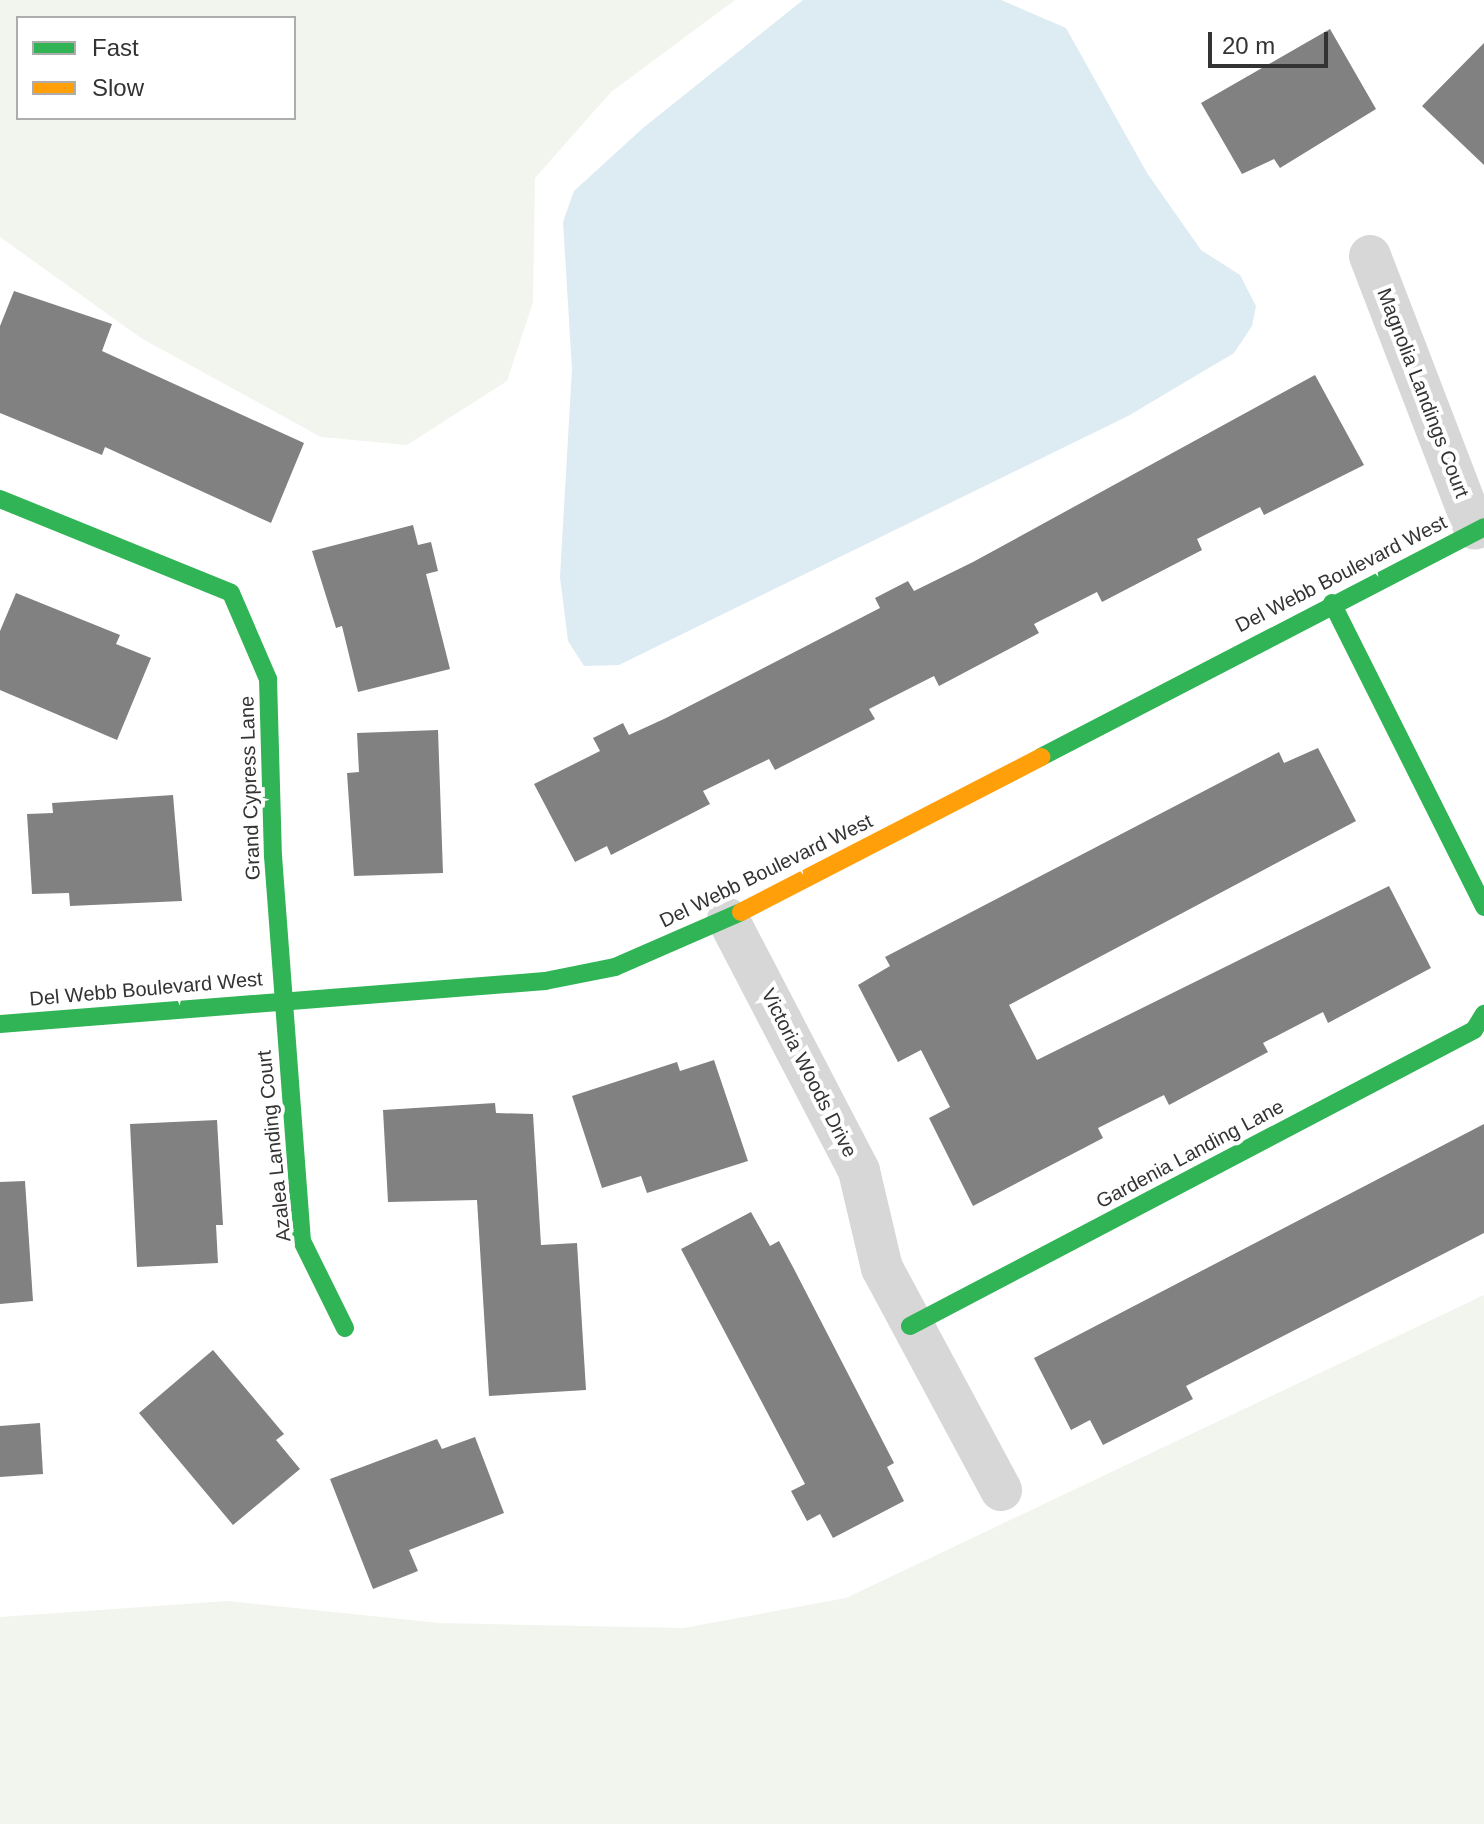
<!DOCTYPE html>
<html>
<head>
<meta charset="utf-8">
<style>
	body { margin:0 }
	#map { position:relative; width:1484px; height:1824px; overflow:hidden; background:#fff; font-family:Arial,sans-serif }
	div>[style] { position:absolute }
	.green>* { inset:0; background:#f1f5ed }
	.water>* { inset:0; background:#ddebf3 }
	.building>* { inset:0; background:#818181 }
	.street>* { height:42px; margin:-21px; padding:0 21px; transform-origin:21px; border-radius:21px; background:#d7d7d7 }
	.fast>* { height:18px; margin:-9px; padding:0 9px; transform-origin:9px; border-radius:9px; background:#30b455 }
	.slow>* { height:18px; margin:-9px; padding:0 9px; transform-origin:9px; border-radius:9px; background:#ff9f0a }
	span { translate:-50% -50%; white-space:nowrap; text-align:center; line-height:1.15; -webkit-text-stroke:8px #fff; paint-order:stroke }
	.street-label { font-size:20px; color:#333 }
	.legend { position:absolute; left:16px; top:16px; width:280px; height:104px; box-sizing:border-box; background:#fff; border:2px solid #adadad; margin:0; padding:10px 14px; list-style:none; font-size:24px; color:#333 }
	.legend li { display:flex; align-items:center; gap:16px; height:40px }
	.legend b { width:40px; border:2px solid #adadad }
	.scale { position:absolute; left:1208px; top:32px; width:120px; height:36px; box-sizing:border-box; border:4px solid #333; border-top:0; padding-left:10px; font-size:24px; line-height:28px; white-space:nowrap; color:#333; -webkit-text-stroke:6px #fff; paint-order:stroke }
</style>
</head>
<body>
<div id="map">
	<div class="green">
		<div style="clip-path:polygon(evenodd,0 0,735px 0,611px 92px,535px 178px,533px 302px,507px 381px,407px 445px,321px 437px,141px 338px,0 237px,0 0,294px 18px,294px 118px,18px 118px,18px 18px,294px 18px)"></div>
		<div style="clip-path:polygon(1484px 1295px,1484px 1824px,0 1824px,0 1617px,228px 1601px,439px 1623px,684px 1628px,846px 1598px)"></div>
	</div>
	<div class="water">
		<div style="clip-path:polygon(803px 0,1001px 0,1066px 28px,1147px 173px,1201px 250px,1240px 275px,1256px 306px,1252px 326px,1234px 353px,1128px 416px,619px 665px,584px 666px,568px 641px,560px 577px,572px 369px,563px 222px,574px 191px,643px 128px)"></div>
	</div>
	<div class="building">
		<div style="clip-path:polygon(1330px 29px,1376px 109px,1280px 168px,1274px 159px,1242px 174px,1201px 103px)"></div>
		<div style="clip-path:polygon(1484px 43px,1484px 165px,1422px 106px)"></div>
		<div style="clip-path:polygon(14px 291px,112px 324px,102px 351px,304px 443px,271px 523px,105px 447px,102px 455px,0 413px,0 326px)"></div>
		<div style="clip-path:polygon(1315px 375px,1364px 465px,1264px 515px,1260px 507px,1197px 539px,1202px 550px,1102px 602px,1097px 592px,1034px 624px,1039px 633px,939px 686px,934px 676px,869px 709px,875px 719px,775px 770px,769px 759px,703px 791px,710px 804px,611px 855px,607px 846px,575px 862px,534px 784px,600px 751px,593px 738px,623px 723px,629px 735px,666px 718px,880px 608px,875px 598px,908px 581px,914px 591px,973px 562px)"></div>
		<div style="clip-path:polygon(413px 525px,418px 545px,431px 542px,438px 571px,426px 574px,450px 669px,358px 692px,342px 626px,336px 628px,312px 551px)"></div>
		<div style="clip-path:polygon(16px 593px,120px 635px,116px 644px,151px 658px,117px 740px,0 690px,0 631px)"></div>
		<div style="clip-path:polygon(438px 730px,443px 873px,354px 876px,347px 773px,359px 772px,357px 733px)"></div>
		<div style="clip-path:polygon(1318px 748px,1356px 821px,1009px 1005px,1037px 1060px,1389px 886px,1431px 968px,1328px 1023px,1323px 1012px,1263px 1043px,1268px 1052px,1169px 1105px,1164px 1095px,1098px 1128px,1103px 1138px,973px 1206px,929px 1118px,950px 1107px,921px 1050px,898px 1062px,858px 985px,890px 966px,885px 957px,1279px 752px,1284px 763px)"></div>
		<div style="clip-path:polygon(173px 795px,182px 901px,70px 906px,69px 893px,32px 894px,27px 814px,53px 813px,52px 803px)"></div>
		<div style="clip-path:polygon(714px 1060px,748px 1161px,647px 1193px,641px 1176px,602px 1188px,572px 1096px,677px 1062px,680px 1071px)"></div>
		<div style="clip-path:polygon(495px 1103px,496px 1113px,533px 1114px,541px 1245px,577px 1243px,586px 1390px,489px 1396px,477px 1200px,388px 1202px,383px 1110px)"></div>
		<div style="clip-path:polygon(217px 1120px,223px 1225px,216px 1225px,218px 1263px,137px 1267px,130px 1124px)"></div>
		<div style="clip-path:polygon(1484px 1124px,1484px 1233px,1186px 1386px,1193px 1399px,1103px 1445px,1090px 1420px,1071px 1430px,1034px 1358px)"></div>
		<div style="clip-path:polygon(25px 1181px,33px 1301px,0 1304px,0 1182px)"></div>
		<div style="clip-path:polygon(751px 1212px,770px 1246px,779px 1241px,794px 1269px,894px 1463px,887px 1467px,904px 1501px,833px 1538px,820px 1514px,807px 1521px,791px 1491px,805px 1484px,681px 1249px)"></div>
		<div style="clip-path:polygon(213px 1350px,284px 1434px,276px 1440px,300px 1469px,233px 1525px,139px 1413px)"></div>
		<div style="clip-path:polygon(40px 1423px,43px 1474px,0 1477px,0 1426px)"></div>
		<div style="clip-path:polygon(475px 1437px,504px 1513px,409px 1550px,418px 1571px,373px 1589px,330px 1479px,437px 1439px,442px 1449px)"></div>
	</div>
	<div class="street">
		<div style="left:1370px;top:256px;width:292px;rotate:69deg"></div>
		<div style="left:728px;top:919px;width:284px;rotate:62.5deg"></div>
		<div style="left:859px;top:1171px;width:100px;rotate:76.7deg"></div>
		<div style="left:882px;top:1268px;width:252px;rotate:61.8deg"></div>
	</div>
	<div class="fast">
		<div style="left:0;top:499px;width:249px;rotate:22.1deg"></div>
		<div style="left:231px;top:593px;width:94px;rotate:66.7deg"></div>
		<div style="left:268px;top:679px;width:177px;rotate:88.4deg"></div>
		<div style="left:273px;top:856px;width:386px;rotate:85.7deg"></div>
		<div style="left:302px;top:1241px;width:97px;rotate:63.7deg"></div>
		<div style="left:1332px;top:603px;width:340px;rotate:63.4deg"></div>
		<div style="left:1041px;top:757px;width:499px;rotate:-27.4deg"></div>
		<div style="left:0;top:1024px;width:547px;rotate:-4.51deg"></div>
		<div style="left:545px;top:981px;width:71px;rotate:-11.3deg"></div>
		<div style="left:615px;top:967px;width:137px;rotate:-23.6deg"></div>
		<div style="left:910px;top:1326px;width:637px;rotate:-27.69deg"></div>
		<div style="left:1474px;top:1030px;width:19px;rotate:-58deg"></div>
	</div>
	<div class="slow">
		<div style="left:741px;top:912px;width:338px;rotate:-27.3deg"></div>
	</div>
	<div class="street-label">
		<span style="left:1423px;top:393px;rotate:69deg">Magnolia Landings Court</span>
		<span style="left:1341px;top:574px;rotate:-27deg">Del Webb Boulevard West</span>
		<span style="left:250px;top:788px;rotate:-92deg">Grand Cypress Lane</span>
		<span style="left:766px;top:871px;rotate:-26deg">Del Webb Boulevard West</span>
		<span style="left:146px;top:989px;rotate:-5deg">Del Webb Boulevard West</span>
		<span style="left:809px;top:1073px;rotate:63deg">Victoria Woods Drive</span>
		<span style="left:274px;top:1146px;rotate:-96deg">Azalea Landing Court</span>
		<span style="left:1190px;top:1154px;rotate:-28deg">Gardenia Landing Lane</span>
	</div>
	<ul class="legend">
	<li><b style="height:10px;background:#30b455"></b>Fast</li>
	<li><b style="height:10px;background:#ff9f0a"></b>Slow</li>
	</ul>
	<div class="scale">20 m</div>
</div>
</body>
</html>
